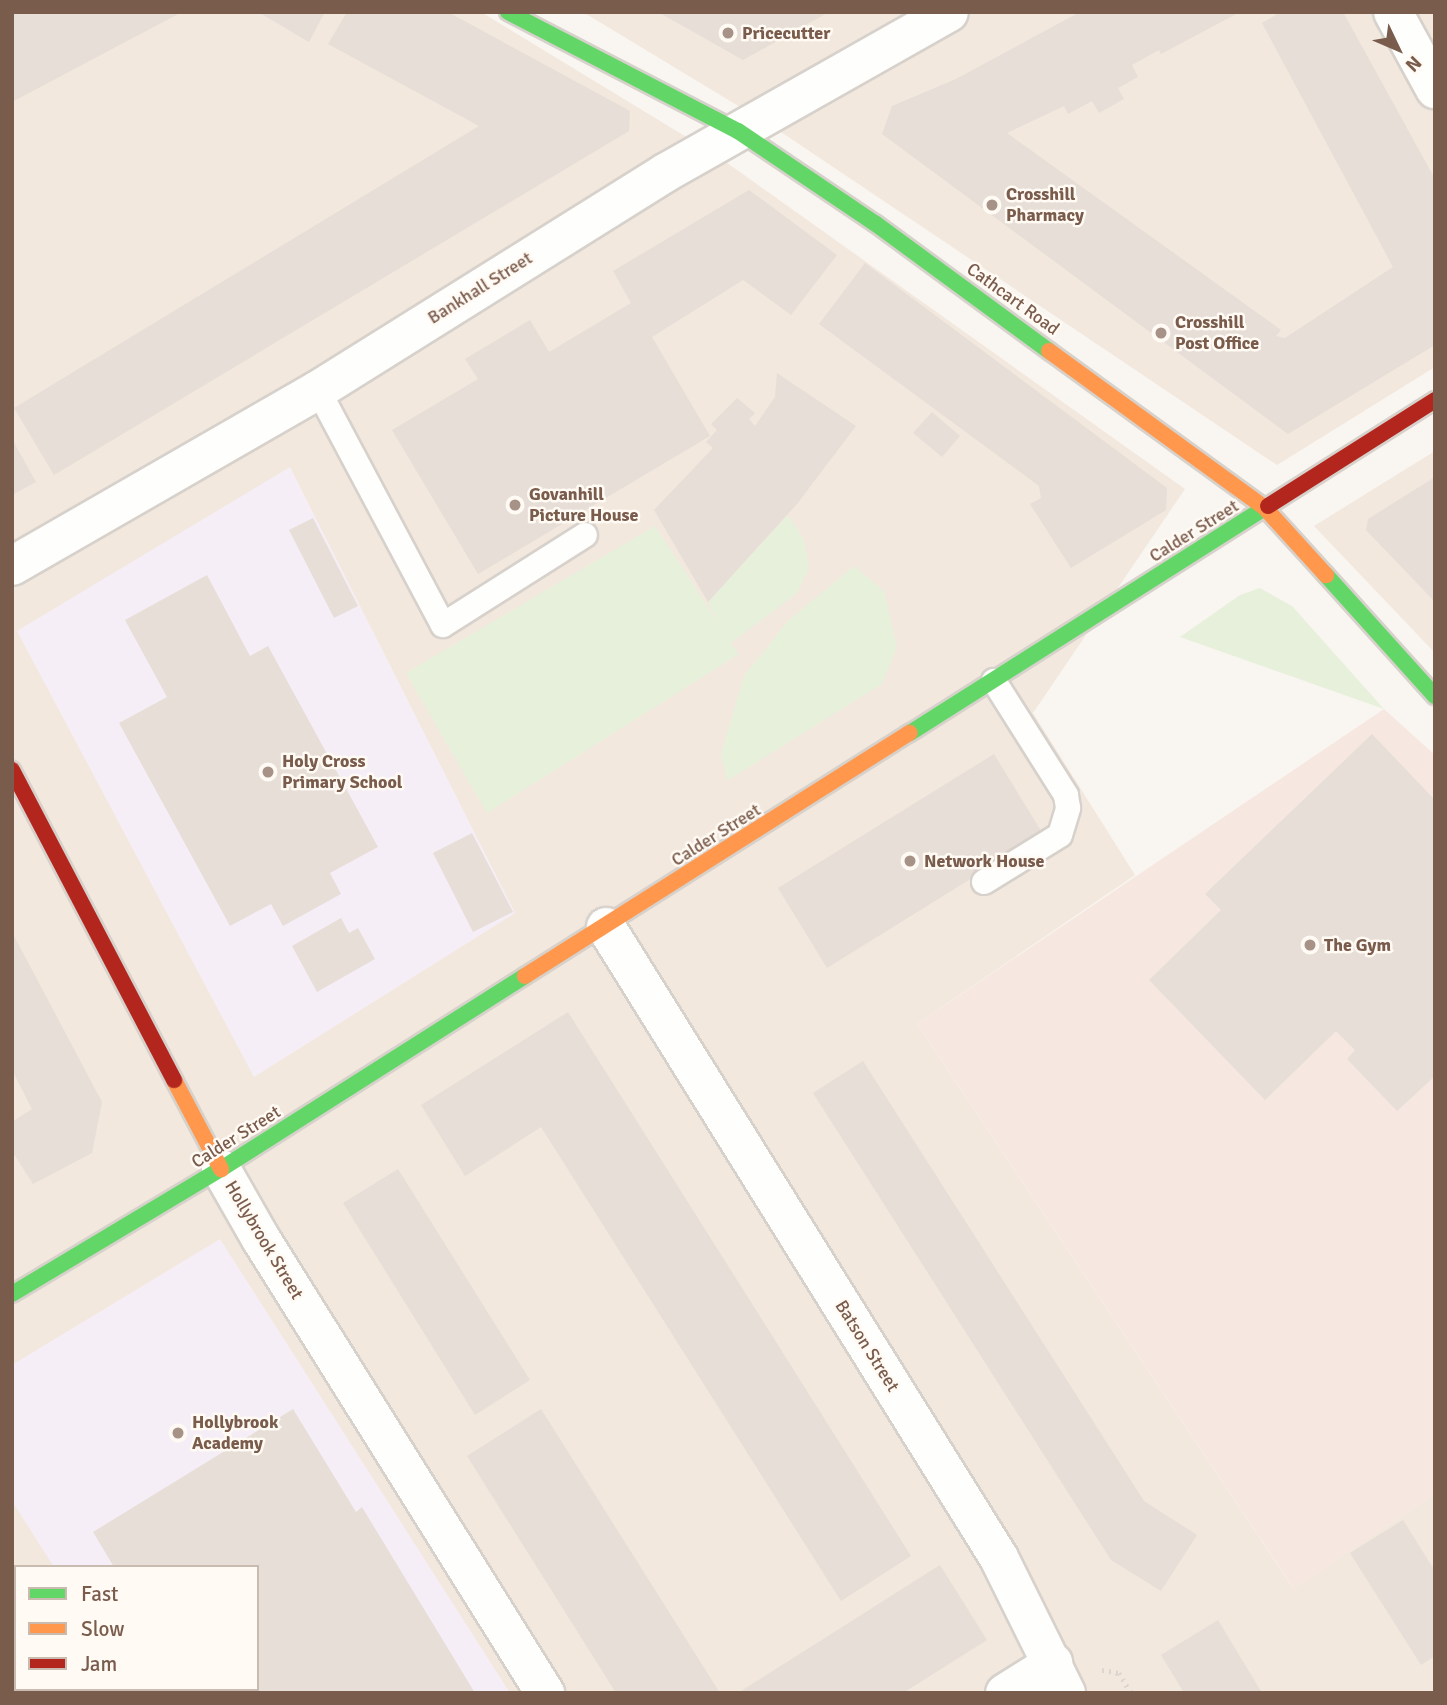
<!DOCTYPE html>
<html>
<head>
<meta charset="utf-8">
<style>
	body { margin:0 }
	#map { position:relative; width:1447px; height:1705px; overflow:hidden; background:#f9f5f0; font-family:Signika,sans-serif }
	div>[style] { position:absolute }
	.residential>* { inset:0; background:#f2e8de }
	.commercial>* { inset:0; background:#f6e8e1 }
	.education>* { inset:0; background:#f6eef6 }
	.green>* { inset:0; background:#e7f0db }
	.building>* { inset:0; background:#e6ded7 }
	.path>* { height:4.5px; margin-top:-2.25px; transform-origin:0; background:repeating-linear-gradient(90deg,#dcd5d0 0 2px,transparent 0 7px) }
	.roads { filter:drop-shadow(2px 0 #d7d1cb) drop-shadow(-2px 0 #d7d1cb) drop-shadow(0 2px #d7d1cb) drop-shadow(0 -2px #d7d1cb) }
	.lane>* { height:24px; margin:-12px; padding:0 12px; transform-origin:12px; border-radius:12px; background:#fefefd }
	.street>* { height:38px; margin:-19px; padding:0 19px; transform-origin:19px; border-radius:19px; background:#fefefd }
	.fast>* { height:16px; margin:-8px; padding:0 8px; transform-origin:8px; border-radius:8px; background:#63d668 }
	.slow>* { height:16px; margin:-8px; padding:0 8px; transform-origin:8px; border-radius:8px; background:#ff974d }
	.jam>* { height:16px; margin:-8px; padding:0 8px; transform-origin:8px; border-radius:8px; background:#b3261e }
	.dots>* { width:19px; height:19px; translate:-50% -50%; box-sizing:border-box; border:4px solid #fffaf3; border-radius:50% }
	span { translate:-50% -50%; white-space:nowrap; text-align:center; line-height:1.15; -webkit-text-stroke:5px #fffaf3; paint-order:stroke }
	.poi-label { font-size:18px; color:#7a5c4d; font-weight:700 }
	.left { translate:0 -50%; text-align:left }
	.street-label { font-size:18px; color:#7a5c4d }
	.frame { position:absolute; inset:0; border:14px solid #7a5c4d; pointer-events:none }
	.legend { position:absolute; left:14px; top:1565px; width:245px; height:126px; box-sizing:border-box; background:#fffaf3; border:2px solid #cabbb1; margin:0; padding:9px 12px; list-style:none; font-size:21px; color:#7a5c4d }
	.legend li { display:flex; align-items:center; gap:14px; height:35px }
	.legend b { width:35px; border:2px solid #cabbb1 }
	.north { position:absolute; left:1363px; top:14px; width:70px; height:70px; -webkit-text-stroke:5px #fffaf3; paint-order:stroke; rotate:134deg; font-size:19px; font-weight:700; line-height:28px; text-align:center; color:#7a5c4d }
	.north::after { content:''; display:block; margin:auto; width:24px; height:32px; background:#7a5c4d; clip-path:polygon(50% 0,100% 100%,50% 72%,0 100%) }
</style>
</head>
<body>
<div id="map">
	<div class="residential">
		<div style="clip-path:polygon(evenodd,12px 12px,481px 12px,716px 155px,1185px 489px,1033px 713px,1135px 875px,917px 1024px,1293px 1588px,1435px 1494px,1435px 1693px,12px 1693px,12px 12px,16px 1567px,257px 1567px,257px 1689px,16px 1689px,16px 1567px)"></div>
		<div style="clip-path:polygon(583px 12px,1435px 12px,1435px 367px,1277px 465px,778px 130px)"></div>
		<div style="clip-path:polygon(1435px 451px,1435px 653px,1314px 526px)"></div>
	</div>
	<div class="commercial">
		<div style="clip-path:polygon(1384px 709px,1435px 755px,1435px 1494px,1294px 1589px,917px 1024px)"></div>
	</div>
	<div class="education">
		<div style="clip-path:polygon(290px 467px,515px 913px,254px 1077px,17px 631px)"></div>
		<div style="clip-path:polygon(220px 1239px,510px 1693px,135px 1693px,133px 1689px,257px 1689px,257px 1567px,54px 1567px,12px 1501px,12px 1365px)"></div>
	</div>
	<div class="green">
		<div style="clip-path:polygon(788px 515px,804px 540px,809px 567px,797px 593px,731px 643px,739px 654px,487px 813px,406px 673px,655px 526px,723px 630px,708px 602px)"></div>
		<div style="clip-path:polygon(854px 566px,884px 591px,897px 647px,882px 684px,727px 781px,721px 754px,744px 676px,788px 621px)"></div>
		<div style="clip-path:polygon(1260px 588px,1292px 606px,1384px 709px,1180px 637px,1240px 595px)"></div>
	</div>
	<div class="building">
		<div style="clip-path:polygon(12px 12px,182px 12px,12px 102px)"></div>
		<div style="clip-path:polygon(258px 12px,325px 12px,309px 42px)"></div>
		<div style="clip-path:polygon(347px 12px,448px 12px,630px 111px,629px 131px,54px 475px,14px 408px,479px 126px,328px 44px)"></div>
		<div style="clip-path:polygon(658px 12px,829px 12px,743px 60px)"></div>
		<div style="clip-path:polygon(1080px 12px,1240px 12px,1161px 54px,1159px 50px,1132px 65px,1138px 77px,1118px 88px,1124px 99px,1099px 113px,1092px 101px,1068px 114px,1064px 106px,1007px 133px,1281px 330px,1276px 336px,1285px 338px,1393px 267px,1262px 23px,1281px 12px,1343px 12px,1435px 179px,1435px 345px,1288px 434px,882px 134px,892px 106px,956px 79px)"></div>
		<div style="clip-path:polygon(749px 190px,837px 255px,791px 315px,743px 280px,652px 337px,710px 436px,478px 574px,392px 430px,478px 379px,465px 359px,530px 320px,549px 352px,631px 303px,613px 271px)"></div>
		<div style="clip-path:polygon(865px 263px,1167px 488px,1166px 510px,1071px 568px,1030px 504px,1041px 498px,1039px 486px,819px 324px)"></div>
		<div style="clip-path:polygon(777px 373px,856px 426px,797px 504px,708px 602px,654px 510px,713px 448px,706px 442px,717px 430px,711px 424px,737px 398px,755px 413px,749px 419px,755px 426px,775px 397px)"></div>
		<div style="clip-path:polygon(932px 412px,960px 436px,942px 457px,913px 433px)"></div>
		<div style="clip-path:polygon(12px 439px,36px 482px,12px 495px)"></div>
		<div style="clip-path:polygon(1435px 477px,1435px 602px,1366px 530px,1368px 519px)"></div>
		<div style="clip-path:polygon(313px 518px,358px 606px,334px 618px,289px 530px)"></div>
		<div style="clip-path:polygon(207px 575px,250px 656px,268px 646px,378px 847px,330px 873px,341px 894px,283px 926px,271px 904px,230px 926px,119px 723px,167px 697px,125px 620px)"></div>
		<div style="clip-path:polygon(1372px 734px,1435px 800px,1435px 1076px,1397px 1111px,1347px 1059px,1355px 1050px,1336px 1031px,1265px 1100px,1149px 980px,1221px 910px,1205px 894px)"></div>
		<div style="clip-path:polygon(994px 754px,1043px 834px,827px 968px,778px 888px)"></div>
		<div style="clip-path:polygon(472px 833px,513px 912px,473px 932px,433px 853px)"></div>
		<div style="clip-path:polygon(341px 918px,349px 933px,358px 928px,375px 959px,317px 992px,292px 946px)"></div>
		<div style="clip-path:polygon(12px 932px,102px 1102px,92px 1153px,33px 1184px,12px 1151px,12px 1122px,32px 1109px,12px 1070px)"></div>
		<div style="clip-path:polygon(568px 1012px,911px 1556px,841px 1601px,541px 1127px,465px 1176px,421px 1105px)"></div>
		<div style="clip-path:polygon(863px 1061px,1144px 1501px,1197px 1535px,1161px 1591px,1111px 1560px,813px 1093px)"></div>
		<div style="clip-path:polygon(398px 1169px,530px 1380px,475px 1415px,343px 1203px)"></div>
		<div style="clip-path:polygon(293px 1409px,356px 1512px,362px 1507px,475px 1693px,164px 1693px,162px 1689px,257px 1689px,257px 1567px,114px 1567px,93px 1532px)"></div>
		<div style="clip-path:polygon(541px 1409px,720px 1693px,616px 1693px,467px 1456px)"></div>
		<div style="clip-path:polygon(1403px 1520px,1435px 1571px,1435px 1656px,1421px 1665px,1350px 1553px)"></div>
		<div style="clip-path:polygon(940px 1565px,987px 1640px,903px 1693px,738px 1693px)"></div>
		<div style="clip-path:polygon(1218px 1620px,1262px 1693px,1184px 1693px,1161px 1655px)"></div>
	</div>
	<div class="path">
		<div style="left:1102px;top:1670px;width:17px;rotate:10deg"></div>
		<div style="left:1119px;top:1673px;width:23px;rotate:59deg"></div>
	</div>
	<div class="roads">
		<div class="lane">
			<div style="left:318px;top:390px;width:266px;rotate:62deg"></div>
			<div style="left:443px;top:625px;width:168px;rotate:-32.4deg"></div>
			<div style="left:984px;top:882px;width:89px;rotate:-31.7deg"></div>
			<div style="left:1060px;top:835px;width:28px;rotate:-73deg"></div>
			<div style="left:1068px;top:808px;width:13px;rotate:-99deg"></div>
			<div style="left:1066px;top:795px;width:135px;rotate:-122.3deg"></div>
		</div>
		<div class="street">
			<div style="left:1393px;top:12px;width:88px;rotate:61.4deg"></div>
			<div style="left:12px;top:566px;width:353px;rotate:-29.9deg"></div>
			<div style="left:318px;top:390px;width:409px;rotate:-32deg"></div>
			<div style="left:665px;top:173px;width:326px;rotate:-29.5deg"></div>
			<div style="left:606px;top:927px;width:743px;rotate:58.08deg"></div>
			<div style="left:999px;top:1558px;width:151px;rotate:63.6deg"></div>
			<div style="left:221px;top:1169px;width:81px;rotate:60.3deg"></div>
			<div style="left:261px;top:1239px;width:536px;rotate:57.97deg"></div>
			<div style="left:12px;top:1635px;width:7px;rotate:56deg"></div>
			<div style="left:46px;top:1689px;width:4px;rotate:63deg"></div>
			<div style="left:1005px;top:1693px;width:57px;rotate:-32deg"></div>
		</div>
		<div class="fast">
			<div style="left:508px;top:12px;width:259px;rotate:27.4deg"></div>
			<div style="left:738px;top:131px;width:166px;rotate:34deg"></div>
			<div style="left:876px;top:224px;width:215px;rotate:36.3deg"></div>
			<div style="left:1326px;top:575px;width:163px;rotate:48deg"></div>
			<div style="left:910px;top:733px;width:424px;rotate:-32.4deg"></div>
			<div style="left:12px;top:1294px;width:244px;rotate:-30.9deg"></div>
			<div style="left:221px;top:1169px;width:360px;rotate:-32.4deg"></div>
		</div>
		<div class="slow">
			<div style="left:1049px;top:351px;width:267px;rotate:36deg"></div>
			<div style="left:1265px;top:508px;width:91px;rotate:47.7deg"></div>
			<div style="left:525px;top:976px;width:455px;rotate:-32.3deg"></div>
			<div style="left:174px;top:1080px;width:101px;rotate:62.2deg"></div>
		</div>
		<div class="jam">
			<div style="left:1268px;top:506px;width:198px;rotate:-32.4deg"></div>
			<div style="left:12px;top:770px;width:350px;rotate:62.4deg"></div>
		</div>
	</div>
	<div class="dots">
		<div style="left:728px;top:33px;background:#a69286"></div>
		<div style="left:992px;top:205px;background:#a69286"></div>
		<div style="left:1161px;top:333px;background:#a69286"></div>
		<div style="left:515px;top:505px;background:#a69286"></div>
		<div style="left:268px;top:772px;background:#a69286"></div>
		<div style="left:910px;top:861px;background:#a69286"></div>
		<div style="left:1310px;top:945px;background:#a69286"></div>
		<div style="left:178px;top:1433px;background:#a69286"></div>
	</div>
	<div class="poi-label">
		<span class="left" style="left:742px;top:33px">Pricecutter</span>
		<span class="left" style="left:1006px;top:205px">Crosshill<br>Pharmacy</span>
		<span class="left" style="left:1175px;top:333px">Crosshill<br>Post Office</span>
		<span class="left" style="left:529px;top:505px">Govanhill<br>Picture House</span>
		<span class="left" style="left:282px;top:772px">Holy Cross<br>Primary School</span>
		<span class="left" style="left:924px;top:861px">Network House</span>
		<span class="left" style="left:1324px;top:945px">The Gym</span>
		<span class="left" style="left:192px;top:1433px">Hollybrook<br>Academy</span>
	</div>
	<div class="street-label">
		<span style="left:480px;top:288px;rotate:-32deg">Bankhall Street</span>
		<span style="left:1013px;top:299px;rotate:36deg">Cathcart Road</span>
		<span style="left:1194px;top:531px;rotate:-32deg">Calder Street</span>
		<span style="left:716px;top:835px;rotate:-32deg">Calder Street</span>
		<span style="left:236px;top:1137px;rotate:-32deg">Calder Street</span>
		<span style="left:264px;top:1240px;rotate:59deg">Hollybrook Street</span>
		<span style="left:867px;top:1346px;rotate:58deg">Batson Street</span>
	</div>
	<div class="frame"></div>
	<ul class="legend">
	<li><b style="height:9px;background:#63d668"></b>Fast</li>
	<li><b style="height:9px;background:#ff974d"></b>Slow</li>
	<li><b style="height:9px;background:#b3261e"></b>Jam</li>
	</ul>
	<div class="north">N</div>
</div>
</body>
</html>
